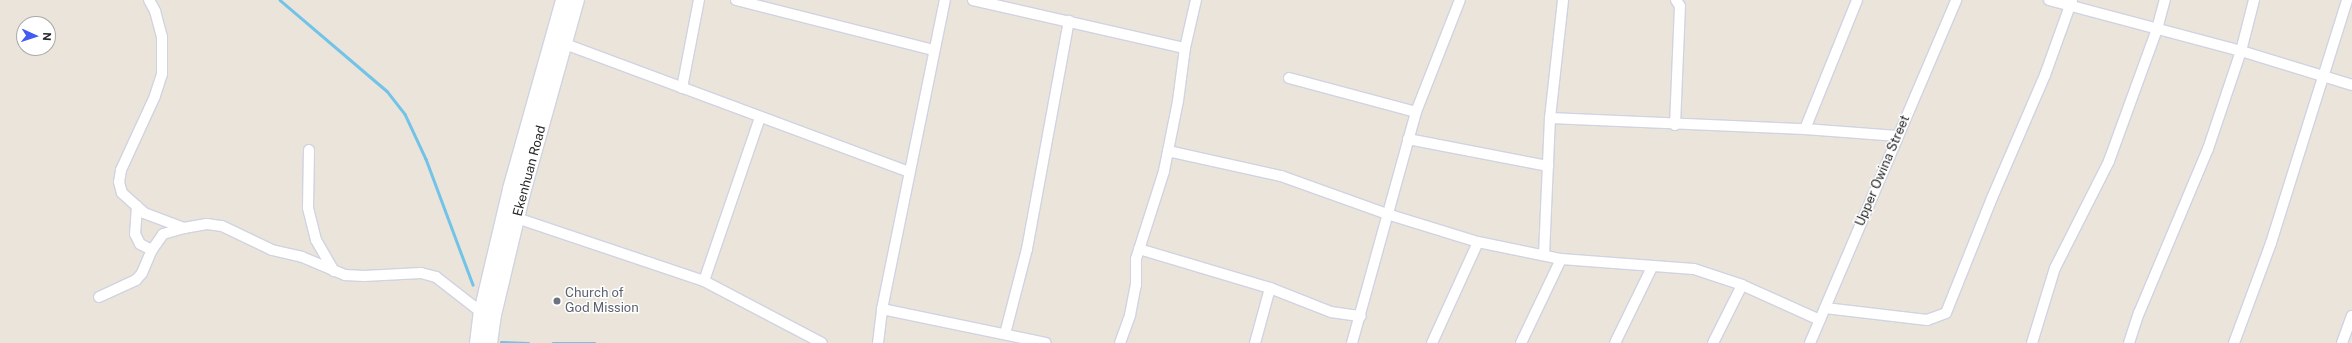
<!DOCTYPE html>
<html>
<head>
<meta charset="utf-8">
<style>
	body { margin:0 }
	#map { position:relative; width:2352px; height:343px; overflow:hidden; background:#eae4db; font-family:"Public Sans",sans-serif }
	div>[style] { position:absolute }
	.stream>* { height:2.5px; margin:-1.25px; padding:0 1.25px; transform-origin:1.25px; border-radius:1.25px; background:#72c3e8 }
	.roads { filter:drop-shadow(1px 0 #d0d3e1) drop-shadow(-1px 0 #d0d3e1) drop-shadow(0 1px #d0d3e1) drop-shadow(0 -1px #d0d3e1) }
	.street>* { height:10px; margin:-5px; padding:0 5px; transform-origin:5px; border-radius:5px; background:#fff }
	.secondary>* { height:14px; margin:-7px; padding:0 7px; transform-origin:7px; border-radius:7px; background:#fff }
	.dots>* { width:11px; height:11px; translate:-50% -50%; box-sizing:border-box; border:2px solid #fff; border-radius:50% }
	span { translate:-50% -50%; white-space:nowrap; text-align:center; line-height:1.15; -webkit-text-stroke:3px #fff; paint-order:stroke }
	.street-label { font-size:13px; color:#282828 }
	.worship-label { font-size:13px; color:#5b616d }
	.left { translate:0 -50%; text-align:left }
	.north { position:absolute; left:16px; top:16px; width:40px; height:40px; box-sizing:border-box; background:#fff; border:1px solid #a9a9a9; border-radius:50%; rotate:93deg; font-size:11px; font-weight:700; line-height:16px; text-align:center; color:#282828 }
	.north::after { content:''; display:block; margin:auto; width:14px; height:18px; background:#425bf0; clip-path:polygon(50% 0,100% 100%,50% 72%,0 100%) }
</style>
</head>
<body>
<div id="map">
	<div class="stream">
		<div style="left:280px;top:0;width:140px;rotate:40.4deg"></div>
		<div style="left:387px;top:91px;width:29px;rotate:52deg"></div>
		<div style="left:405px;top:114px;width:50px;rotate:65deg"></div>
		<div style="left:426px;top:159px;width:134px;rotate:69.5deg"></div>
		<div style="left:501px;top:342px;width:27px;rotate:2deg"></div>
		<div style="left:553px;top:343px;width:42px"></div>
	</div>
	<div class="roads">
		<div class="street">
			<div style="left:149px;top:0;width:13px;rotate:61deg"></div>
			<div style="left:155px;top:11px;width:27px;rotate:75deg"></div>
			<div style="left:162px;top:37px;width:37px;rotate:90deg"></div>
			<div style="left:162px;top:74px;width:23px;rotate:108deg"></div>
			<div style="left:155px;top:96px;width:81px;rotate:114.7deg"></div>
			<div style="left:121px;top:170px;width:12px;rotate:99deg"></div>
			<div style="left:119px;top:182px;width:11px;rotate:75deg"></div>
			<div style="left:122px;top:193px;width:30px;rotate:42deg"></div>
			<div style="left:144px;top:213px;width:43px;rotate:20.6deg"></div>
			<div style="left:184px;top:228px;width:23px;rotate:-10deg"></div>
			<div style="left:207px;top:224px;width:15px;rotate:8deg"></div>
			<div style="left:222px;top:226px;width:55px;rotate:25.6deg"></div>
			<div style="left:272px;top:250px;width:31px;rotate:13deg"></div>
			<div style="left:302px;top:257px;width:47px;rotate:22.7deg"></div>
			<div style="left:345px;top:275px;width:19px;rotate:3deg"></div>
			<div style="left:364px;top:276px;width:57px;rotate:-3deg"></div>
			<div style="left:421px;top:273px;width:16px;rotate:15deg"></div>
			<div style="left:436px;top:277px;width:57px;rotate:37.9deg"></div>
			<div style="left:736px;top:0;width:204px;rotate:14.2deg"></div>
			<div style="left:973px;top:0;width:217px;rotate:12.8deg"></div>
			<div style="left:2049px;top:0;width:199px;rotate:14.9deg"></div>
			<div style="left:2241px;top:51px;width:116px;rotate:17deg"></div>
			<div style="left:565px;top:44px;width:367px;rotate:20.4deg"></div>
			<div style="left:1289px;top:78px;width:131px;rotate:15deg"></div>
			<div style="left:1416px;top:112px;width:120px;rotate:-68.6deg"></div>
			<div style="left:682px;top:88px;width:90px;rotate:-79.1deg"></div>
			<div style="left:1550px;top:118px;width:255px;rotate:2.5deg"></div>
			<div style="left:1805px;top:129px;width:93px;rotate:4.3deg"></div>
			<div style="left:1675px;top:125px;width:119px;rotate:-87.6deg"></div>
			<div style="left:1680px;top:6px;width:7px;rotate:-124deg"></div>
			<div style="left:1805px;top:129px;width:139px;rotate:-68deg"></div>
			<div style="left:1408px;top:139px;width:143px;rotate:10.9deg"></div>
			<div style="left:309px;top:150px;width:58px;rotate:91deg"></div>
			<div style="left:308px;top:208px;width:33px;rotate:76deg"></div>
			<div style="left:316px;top:240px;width:36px;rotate:60deg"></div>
			<div style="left:1168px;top:151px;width:116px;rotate:12.5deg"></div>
			<div style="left:1281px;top:176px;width:113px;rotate:19.7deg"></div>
			<div style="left:1387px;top:214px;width:95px;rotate:17.1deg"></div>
			<div style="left:1478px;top:242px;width:85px;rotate:11.6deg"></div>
			<div style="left:1561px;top:259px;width:133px;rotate:4.3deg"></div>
			<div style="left:1694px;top:269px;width:51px;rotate:18.4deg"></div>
			<div style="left:1742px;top:285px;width:85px;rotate:24.2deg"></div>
			<div style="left:137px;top:206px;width:28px;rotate:94deg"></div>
			<div style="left:135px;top:234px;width:11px;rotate:63deg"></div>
			<div style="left:140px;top:244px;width:13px;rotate:27deg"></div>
			<div style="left:517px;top:218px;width:197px;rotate:18.6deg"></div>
			<div style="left:704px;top:281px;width:133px;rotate:27.7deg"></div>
			<div style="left:1139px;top:249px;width:137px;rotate:16.6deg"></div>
			<div style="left:1270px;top:288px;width:66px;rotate:21.5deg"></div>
			<div style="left:1331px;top:312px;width:30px;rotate:8deg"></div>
			<div style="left:1544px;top:255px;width:137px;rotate:-87.5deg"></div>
			<div style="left:1550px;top:118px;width:119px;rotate:-83.7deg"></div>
			<div style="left:704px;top:281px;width:173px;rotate:-71.1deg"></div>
			<div style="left:99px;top:297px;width:41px;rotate:-24.7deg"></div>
			<div style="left:136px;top:280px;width:9px;rotate:-49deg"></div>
			<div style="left:142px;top:273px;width:25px;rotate:-67deg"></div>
			<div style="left:152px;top:250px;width:19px;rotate:-55deg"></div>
			<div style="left:163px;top:234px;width:22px;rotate:-16deg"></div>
			<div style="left:1825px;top:308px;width:103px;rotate:6.7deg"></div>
			<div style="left:1927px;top:320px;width:20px;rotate:-20deg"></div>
			<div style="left:1946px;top:313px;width:124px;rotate:-68.2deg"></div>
			<div style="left:1992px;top:198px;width:134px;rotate:-66.7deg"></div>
			<div style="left:2045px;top:75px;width:80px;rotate:-70.2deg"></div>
			<div style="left:882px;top:309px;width:167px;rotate:11.7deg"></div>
			<div style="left:1005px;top:334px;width:88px;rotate:-75.5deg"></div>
			<div style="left:1027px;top:249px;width:232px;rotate:-79.6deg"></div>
			<div style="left:878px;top:343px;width:34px;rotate:-83deg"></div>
			<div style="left:882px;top:309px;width:315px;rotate:-78.5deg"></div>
			<div style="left:1120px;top:343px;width:30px;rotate:-70deg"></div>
			<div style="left:1130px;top:315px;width:31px;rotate:-79deg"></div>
			<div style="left:1136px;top:285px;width:26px;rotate:-90deg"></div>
			<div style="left:1136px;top:259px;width:92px;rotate:-72.3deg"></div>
			<div style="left:1164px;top:171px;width:71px;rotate:-78.7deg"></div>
			<div style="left:1178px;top:101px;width:53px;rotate:-82.5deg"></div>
			<div style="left:1185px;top:48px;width:49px;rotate:-77.1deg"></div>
			<div style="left:1255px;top:343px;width:57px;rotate:-74.7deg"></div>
			<div style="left:1352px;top:343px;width:240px;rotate:-74.5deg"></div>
			<div style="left:1432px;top:343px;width:111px;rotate:-65.5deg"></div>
			<div style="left:1521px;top:343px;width:93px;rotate:-64.5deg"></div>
			<div style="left:1615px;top:343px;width:85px;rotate:-64deg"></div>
			<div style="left:1713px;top:343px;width:65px;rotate:-63.4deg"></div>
			<div style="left:1810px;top:343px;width:373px;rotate:-66.9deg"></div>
			<div style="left:2032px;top:343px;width:78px;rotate:-73deg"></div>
			<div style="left:2055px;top:268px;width:120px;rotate:-63.2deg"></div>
			<div style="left:2109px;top:161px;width:140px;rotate:-70deg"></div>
			<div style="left:2157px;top:29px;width:30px;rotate:-75deg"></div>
			<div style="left:2129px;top:343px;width:32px;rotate:-72deg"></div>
			<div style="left:2139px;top:313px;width:178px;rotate:-67.2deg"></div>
			<div style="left:2208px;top:149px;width:103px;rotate:-71.4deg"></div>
			<div style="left:2241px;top:51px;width:53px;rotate:-75.7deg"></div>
			<div style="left:2234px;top:343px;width:107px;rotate:-69.7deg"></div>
			<div style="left:2271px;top:243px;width:255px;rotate:-72.6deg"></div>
			<div style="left:2342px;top:343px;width:29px;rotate:-70deg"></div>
		</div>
		<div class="secondary">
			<div style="left:477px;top:343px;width:31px;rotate:-83deg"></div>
			<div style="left:481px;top:312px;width:126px;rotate:-76.7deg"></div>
			<div style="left:510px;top:189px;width:196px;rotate:-74.3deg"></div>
			<div style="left:490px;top:343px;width:28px;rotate:-82deg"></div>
			<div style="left:494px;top:315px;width:125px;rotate:-76.6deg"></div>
			<div style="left:523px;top:193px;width:200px;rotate:-74.4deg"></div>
		</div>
	</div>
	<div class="dots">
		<div style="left:557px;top:301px;background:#6b7280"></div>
	</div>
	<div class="street-label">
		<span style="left:530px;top:171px;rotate:-75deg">Ekenhuan Road</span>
		<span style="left:1883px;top:171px;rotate:-67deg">Upper Owina Street</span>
	</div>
	<div class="worship-label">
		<span class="left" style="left:565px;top:301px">Church of<br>God Mission</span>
	</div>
	<div class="north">N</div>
</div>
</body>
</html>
